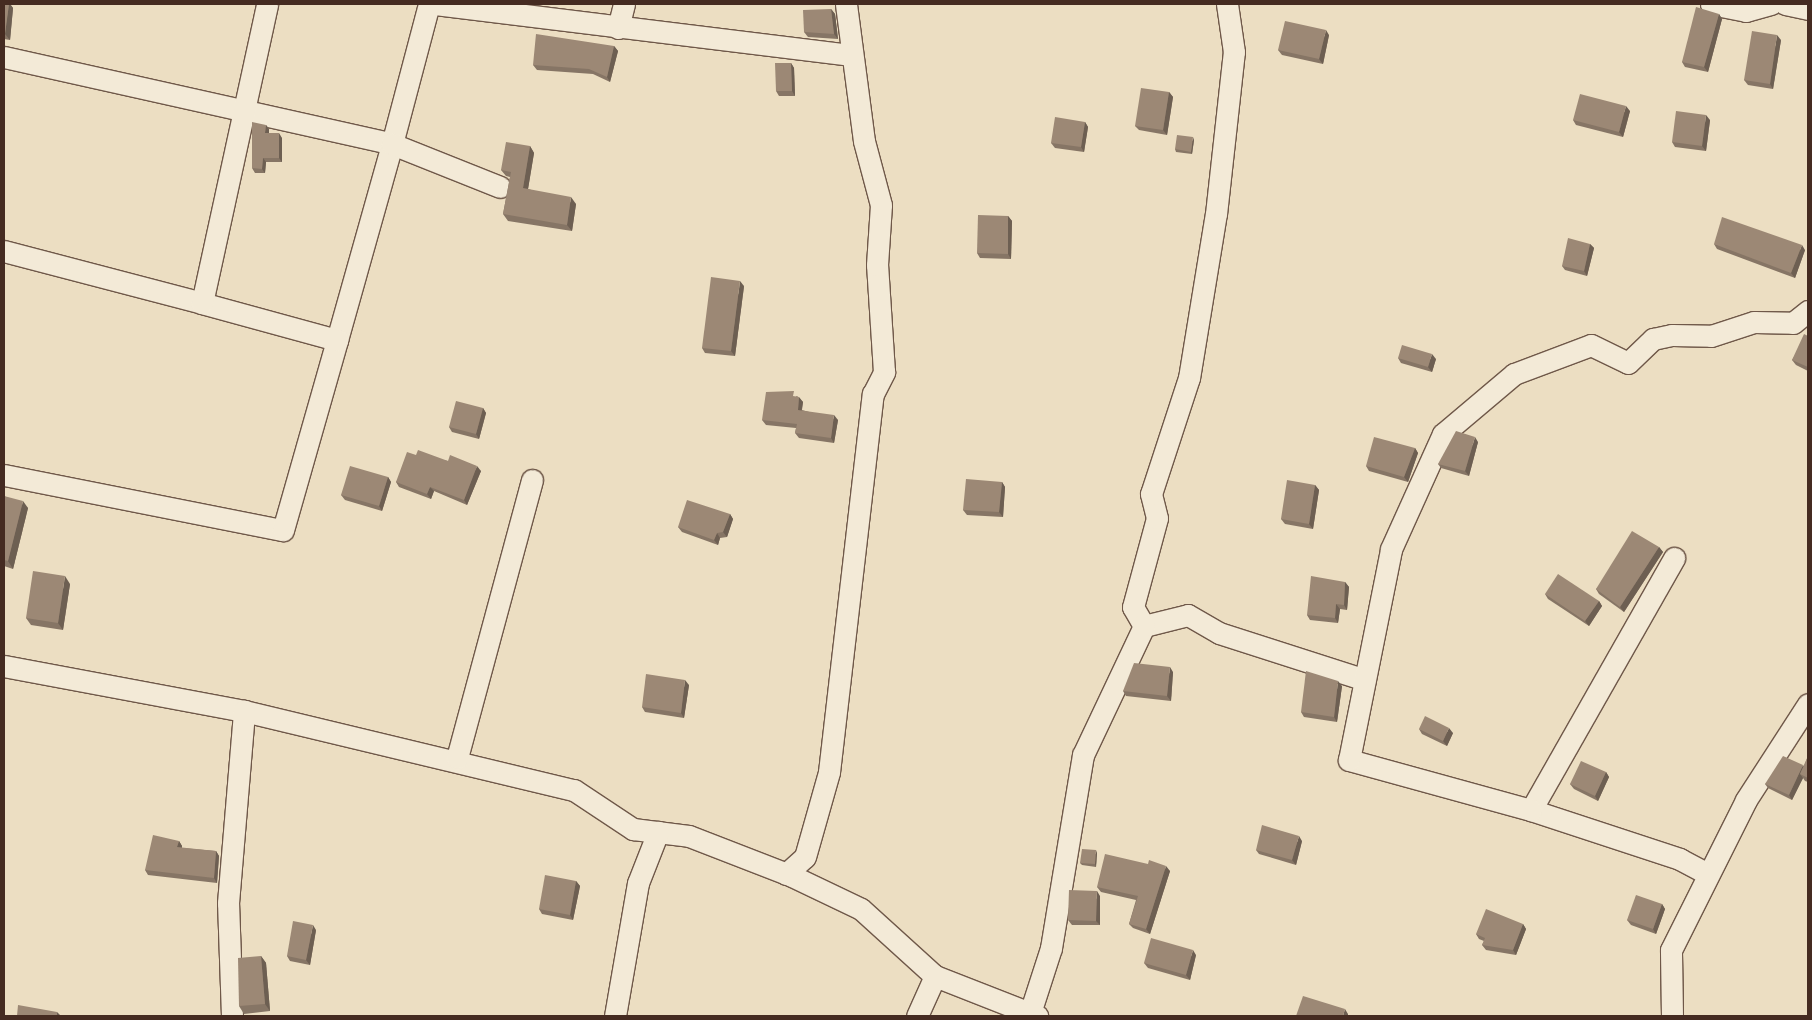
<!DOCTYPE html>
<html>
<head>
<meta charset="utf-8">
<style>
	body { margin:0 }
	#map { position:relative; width:1812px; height:1020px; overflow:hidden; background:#ecdec2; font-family:"IM FELL French Canon",serif }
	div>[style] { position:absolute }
	.roads { filter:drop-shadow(1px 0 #6f5849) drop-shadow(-1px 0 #6f5849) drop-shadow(0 1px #6f5849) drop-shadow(0 -1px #6f5849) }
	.street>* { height:21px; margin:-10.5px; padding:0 10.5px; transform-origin:10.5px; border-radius:10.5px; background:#f3ead7 }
	.wall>* { inset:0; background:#867565 }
	.shaded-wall>* { inset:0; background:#6d5f52 }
	.building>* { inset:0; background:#9c8875 }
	span { translate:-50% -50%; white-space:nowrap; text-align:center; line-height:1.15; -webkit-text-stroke:4.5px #f3ead7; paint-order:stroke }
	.frame { position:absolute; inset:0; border:5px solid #452b21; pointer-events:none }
</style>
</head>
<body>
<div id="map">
	<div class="roads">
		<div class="street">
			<div style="left:435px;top:4px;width:418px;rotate:7deg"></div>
			<div style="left:1711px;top:4px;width:36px;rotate:11deg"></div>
			<div style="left:1746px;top:11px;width:26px;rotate:-16deg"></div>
			<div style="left:1785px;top:4px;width:24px;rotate:12deg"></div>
			<div style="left:618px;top:28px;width:25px;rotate:-76deg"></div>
			<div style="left:4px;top:57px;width:398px;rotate:12.6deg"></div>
			<div style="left:392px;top:144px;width:145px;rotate:-75.2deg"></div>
			<div style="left:4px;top:251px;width:205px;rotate:14.7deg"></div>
			<div style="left:337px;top:340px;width:204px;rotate:-74.3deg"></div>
			<div style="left:392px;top:144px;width:116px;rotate:21.7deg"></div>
			<div style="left:4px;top:475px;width:284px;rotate:11.2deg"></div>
			<div style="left:283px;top:530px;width:198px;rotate:-74.1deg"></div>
			<div style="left:337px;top:340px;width:140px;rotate:-164.7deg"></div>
			<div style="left:202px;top:303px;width:306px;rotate:-77.7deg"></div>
			<div style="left:1144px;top:626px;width:45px;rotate:-14deg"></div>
			<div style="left:1188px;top:615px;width:36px;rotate:30deg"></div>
			<div style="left:1219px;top:633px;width:153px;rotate:17.8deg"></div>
			<div style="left:4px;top:666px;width:244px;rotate:10.6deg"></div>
			<div style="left:244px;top:711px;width:339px;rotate:13.5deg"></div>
			<div style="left:574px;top:790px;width:71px;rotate:33.5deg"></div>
			<div style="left:633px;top:829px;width:56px;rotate:7.1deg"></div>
			<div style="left:689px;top:836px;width:110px;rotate:21.2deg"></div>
			<div style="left:792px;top:876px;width:76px;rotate:25.6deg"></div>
			<div style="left:861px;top:909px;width:100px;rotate:42.2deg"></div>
			<div style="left:935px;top:976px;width:110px;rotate:21.4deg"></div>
			<div style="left:457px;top:758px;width:288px;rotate:-74.9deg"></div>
			<div style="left:1531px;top:810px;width:290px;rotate:-60.4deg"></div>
			<div style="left:1706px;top:873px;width:30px;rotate:-152deg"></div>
			<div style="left:1680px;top:859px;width:157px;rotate:-161.8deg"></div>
			<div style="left:1531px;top:810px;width:189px;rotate:-164.6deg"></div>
			<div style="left:1349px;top:760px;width:215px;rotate:-78.7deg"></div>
			<div style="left:1391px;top:549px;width:126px;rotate:-65.7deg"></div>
			<div style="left:1443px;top:434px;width:93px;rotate:-40.2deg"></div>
			<div style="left:1514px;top:374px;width:82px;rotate:-20.6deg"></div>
			<div style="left:1591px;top:345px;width:41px;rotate:25.9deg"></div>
			<div style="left:1628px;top:363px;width:35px;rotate:-44deg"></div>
			<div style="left:1653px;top:339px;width:19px;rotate:-12deg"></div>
			<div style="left:1672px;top:335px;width:39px;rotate:1deg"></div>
			<div style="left:1711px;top:336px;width:45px;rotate:-18deg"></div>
			<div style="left:1754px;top:322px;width:39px;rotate:1deg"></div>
			<div style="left:1793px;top:323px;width:19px;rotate:-39deg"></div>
			<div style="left:786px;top:874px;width:25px;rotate:-42deg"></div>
			<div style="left:805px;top:857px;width:88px;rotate:-74.2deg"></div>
			<div style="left:829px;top:772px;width:381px;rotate:-83.4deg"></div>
			<div style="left:873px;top:394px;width:25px;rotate:-63deg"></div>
			<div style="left:884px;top:372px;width:107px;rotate:-93.7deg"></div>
			<div style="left:877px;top:265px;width:60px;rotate:-86.2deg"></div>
			<div style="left:881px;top:205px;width:66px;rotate:-104.9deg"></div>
			<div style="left:864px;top:141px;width:138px;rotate:-97.5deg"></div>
			<div style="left:1031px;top:1010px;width:65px;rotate:-72.1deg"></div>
			<div style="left:1051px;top:948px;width:196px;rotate:-80.6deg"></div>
			<div style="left:1083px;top:755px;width:143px;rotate:-64.7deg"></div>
			<div style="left:1144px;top:626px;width:22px;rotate:-120deg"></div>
			<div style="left:1133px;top:607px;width:92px;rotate:-74.9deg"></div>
			<div style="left:1157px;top:518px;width:25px;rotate:-104deg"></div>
			<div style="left:1151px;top:494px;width:122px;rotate:-71.9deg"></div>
			<div style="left:1189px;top:378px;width:166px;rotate:-80.7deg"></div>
			<div style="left:1216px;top:214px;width:163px;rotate:-83.7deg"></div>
			<div style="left:1234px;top:52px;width:49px;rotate:-98.3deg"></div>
			<div style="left:232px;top:1016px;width:113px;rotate:-92deg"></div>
			<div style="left:228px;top:903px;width:193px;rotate:-85.2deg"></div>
			<div style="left:615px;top:1016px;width:135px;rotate:-80.2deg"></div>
			<div style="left:638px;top:883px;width:55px;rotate:-68.6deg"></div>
			<div style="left:917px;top:1016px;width:44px;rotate:-65.8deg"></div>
			<div style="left:1672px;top:1016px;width:66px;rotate:-90.9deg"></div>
			<div style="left:1671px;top:950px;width:168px;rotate:-63.4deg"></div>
			<div style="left:1746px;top:800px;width:114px;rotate:-57.1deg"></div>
		</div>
	</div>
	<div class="wall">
		<div style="clip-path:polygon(4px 4px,10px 4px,13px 8px,10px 40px,4px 39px)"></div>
		<div style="clip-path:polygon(831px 9px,835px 14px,838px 39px,808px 37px,804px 32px)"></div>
		<div style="clip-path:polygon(1719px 14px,1722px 19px,1708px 72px,1685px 67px,1682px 62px)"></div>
		<div style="clip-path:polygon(1329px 35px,1323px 64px,1282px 55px,1278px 50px)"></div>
		<div style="clip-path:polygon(1781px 40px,1773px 89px,1748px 85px,1744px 80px)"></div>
		<div style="clip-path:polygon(614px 46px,618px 51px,610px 82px,593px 74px,537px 70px,533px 65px)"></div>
		<div style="clip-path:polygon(791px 63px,794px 68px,795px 96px,779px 96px,776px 91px)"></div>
		<div style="clip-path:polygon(1169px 92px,1173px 97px,1167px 135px,1139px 130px,1135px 126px)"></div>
		<div style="clip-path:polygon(1630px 111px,1623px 137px,1576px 125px,1573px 120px)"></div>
		<div style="clip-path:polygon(1710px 120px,1706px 151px,1675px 147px,1672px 142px)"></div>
		<div style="clip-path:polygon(1085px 122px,1088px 127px,1084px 152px,1055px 148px,1051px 143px)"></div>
		<div style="clip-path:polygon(266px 125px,269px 129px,269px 133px,282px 138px,282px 162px,266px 162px,265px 173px,255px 173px,252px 168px)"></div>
		<div style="clip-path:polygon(1194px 140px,1192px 154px,1176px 152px,1175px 149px)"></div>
		<div style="clip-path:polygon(530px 146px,534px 153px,528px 189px,576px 204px,572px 231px,508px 221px,503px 214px,510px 177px,506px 176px,501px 170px)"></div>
		<div style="clip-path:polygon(1008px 216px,1012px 221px,1011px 259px,980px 258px,977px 253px)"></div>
		<div style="clip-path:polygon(1590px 244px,1594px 248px,1587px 276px,1565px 270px,1562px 266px)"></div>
		<div style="clip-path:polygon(1714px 244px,1805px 250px,1795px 278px,1717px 249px)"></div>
		<div style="clip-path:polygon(744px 286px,735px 356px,705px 353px,702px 348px)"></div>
		<div style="clip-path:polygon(1808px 336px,1808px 371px,1796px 365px,1792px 360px)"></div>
		<div style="clip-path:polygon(1398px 358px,1436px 359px,1432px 372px,1401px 363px)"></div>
		<div style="clip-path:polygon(797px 396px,803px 402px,802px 410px,838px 420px,834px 443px,799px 438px,795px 433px,796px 428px,766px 425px,762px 420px)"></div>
		<div style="clip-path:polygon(483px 408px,486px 413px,479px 439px,452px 432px,449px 427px)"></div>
		<div style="clip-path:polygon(1478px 442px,1469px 476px,1441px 468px,1438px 464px)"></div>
		<div style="clip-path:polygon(1415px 448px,1418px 453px,1408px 482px,1369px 471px,1366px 466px)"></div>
		<div style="clip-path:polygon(416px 455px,448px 461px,481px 471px,467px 505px,434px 491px,431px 499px,399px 487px,396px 482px)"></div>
		<div style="clip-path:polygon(388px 477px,391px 482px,382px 511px,345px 500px,341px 495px)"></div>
		<div style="clip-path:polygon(1002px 482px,1005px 487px,1003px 517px,967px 515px,963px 510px)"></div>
		<div style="clip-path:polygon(1315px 485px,1319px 490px,1313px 529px,1285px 524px,1281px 519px)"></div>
		<div style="clip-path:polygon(4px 496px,28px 508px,13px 569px,4px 566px)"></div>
		<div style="clip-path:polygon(730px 514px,733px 519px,727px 537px,720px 538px,718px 545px,682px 532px,678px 527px)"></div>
		<div style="clip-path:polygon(1659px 547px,1663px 552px,1624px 612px,1599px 594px,1596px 589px)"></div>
		<div style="clip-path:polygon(1345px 582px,1349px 587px,1347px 610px,1340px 609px,1338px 623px,1310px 620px,1307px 615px)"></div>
		<div style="clip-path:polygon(70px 584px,63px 630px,31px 625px,26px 618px)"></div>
		<div style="clip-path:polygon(1545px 594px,1599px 601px,1602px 606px,1589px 626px,1548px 599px)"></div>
		<div style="clip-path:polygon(1173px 672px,1171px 701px,1126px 696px,1123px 691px)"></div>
		<div style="clip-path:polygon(689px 685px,684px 718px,645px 712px,642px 707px)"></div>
		<div style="clip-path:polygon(1342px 686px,1337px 722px,1304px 717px,1301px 712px)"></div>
		<div style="clip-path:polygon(1419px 729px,1453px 733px,1447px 746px,1422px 734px)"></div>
		<div style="clip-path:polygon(1808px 756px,1808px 782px,1805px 781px,1803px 778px,1792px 800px,1768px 788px,1765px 784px,1804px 766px)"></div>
		<div style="clip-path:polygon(1606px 772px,1609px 777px,1598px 801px,1574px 789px,1570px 784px)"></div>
		<div style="clip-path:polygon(179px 841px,182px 846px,182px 848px,216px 851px,219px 856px,217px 883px,148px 875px,145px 870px)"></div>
		<div style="clip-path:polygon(1302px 841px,1296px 865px,1259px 854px,1256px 850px)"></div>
		<div style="clip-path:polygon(1097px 853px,1096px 867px,1082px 865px,1080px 863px)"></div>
		<div style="clip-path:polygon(1148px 864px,1170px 871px,1150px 934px,1133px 928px,1129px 924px,1136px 900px,1101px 892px,1097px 887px)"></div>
		<div style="clip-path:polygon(576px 881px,580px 886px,573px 920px,542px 914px,539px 909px)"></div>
		<div style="clip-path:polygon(1100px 896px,1100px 925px,1072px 925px,1068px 920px)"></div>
		<div style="clip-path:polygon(1662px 904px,1665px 909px,1656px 934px,1631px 925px,1627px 920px)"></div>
		<div style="clip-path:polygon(1523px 924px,1526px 929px,1516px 955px,1486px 950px,1482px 945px,1484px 941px,1479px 939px,1476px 934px)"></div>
		<div style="clip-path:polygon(316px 930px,310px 965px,290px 961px,287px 956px)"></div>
		<div style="clip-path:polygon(1196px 955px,1190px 980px,1148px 968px,1144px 963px)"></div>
		<div style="clip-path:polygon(261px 956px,266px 963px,270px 1011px,244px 1014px,239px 1006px)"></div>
	</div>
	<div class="shaded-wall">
		<div style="clip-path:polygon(9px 4px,10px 4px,13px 8px,10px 40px,5px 34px)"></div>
		<div style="clip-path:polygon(831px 9px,835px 14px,838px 39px,834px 34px)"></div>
		<div style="clip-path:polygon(1719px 14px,1722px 19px,1708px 72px,1704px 67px)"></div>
		<div style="clip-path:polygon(1326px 30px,1329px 35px,1323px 64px,1319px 59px)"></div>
		<div style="clip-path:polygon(1777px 35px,1781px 40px,1773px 89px,1770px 84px)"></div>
		<div style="clip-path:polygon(614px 46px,618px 51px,610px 82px,607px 77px)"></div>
		<div style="clip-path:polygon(791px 63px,794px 68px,795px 96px,792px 91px)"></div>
		<div style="clip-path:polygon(1169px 92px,1173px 97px,1167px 135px,1163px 130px)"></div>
		<div style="clip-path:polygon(1626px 106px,1630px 111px,1623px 137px,1619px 132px)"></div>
		<div style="clip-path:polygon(1706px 115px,1710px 120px,1706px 151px,1702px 146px)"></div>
		<div style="clip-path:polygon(1085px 122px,1088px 127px,1084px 152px,1081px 147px)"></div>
		<div style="clip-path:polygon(266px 125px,269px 129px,269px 138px,265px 133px)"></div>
		<div style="clip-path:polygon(279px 133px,282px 138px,282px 162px,279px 158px)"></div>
		<div style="clip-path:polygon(1193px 137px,1194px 140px,1192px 154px,1191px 152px)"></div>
		<div style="clip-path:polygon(530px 146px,534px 153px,527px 195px,523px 188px)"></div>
		<div style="clip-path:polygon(263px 158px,266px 162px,265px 173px,262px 169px)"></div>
		<div style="clip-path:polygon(571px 197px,576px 204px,572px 231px,567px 225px)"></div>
		<div style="clip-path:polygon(1008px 216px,1012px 221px,1011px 259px,1008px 254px)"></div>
		<div style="clip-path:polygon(1590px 244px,1594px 248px,1587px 276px,1584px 271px)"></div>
		<div style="clip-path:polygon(1802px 245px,1805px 250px,1795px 278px,1791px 273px)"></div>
		<div style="clip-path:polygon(740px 281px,744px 286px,735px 356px,731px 351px)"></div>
		<div style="clip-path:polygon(1432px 354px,1436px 359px,1432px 372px,1428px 367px)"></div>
		<div style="clip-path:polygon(799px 397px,803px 402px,801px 414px,798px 410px)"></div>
		<div style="clip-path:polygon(483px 408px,486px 413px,479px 439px,476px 434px)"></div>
		<div style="clip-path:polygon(834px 415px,838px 420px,834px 443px,831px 438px)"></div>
		<div style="clip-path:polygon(1475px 437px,1478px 442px,1469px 476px,1465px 471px)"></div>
		<div style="clip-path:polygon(1415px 448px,1418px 453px,1408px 482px,1404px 477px)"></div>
		<div style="clip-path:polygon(477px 466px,481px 471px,467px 505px,464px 500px)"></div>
		<div style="clip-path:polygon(388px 477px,391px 482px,382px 511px,379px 506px)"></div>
		<div style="clip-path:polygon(1002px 482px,1005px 487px,1003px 517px,999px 512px)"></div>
		<div style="clip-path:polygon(1315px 485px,1319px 490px,1313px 529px,1309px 524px)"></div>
		<div style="clip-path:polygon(430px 487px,434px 491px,431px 499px,427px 494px)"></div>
		<div style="clip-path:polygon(23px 501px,28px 508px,13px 569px,8px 561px)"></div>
		<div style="clip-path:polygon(730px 514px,733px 519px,727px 537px,723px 532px)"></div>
		<div style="clip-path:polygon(717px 533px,720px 538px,718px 545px,714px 540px)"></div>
		<div style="clip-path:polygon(1659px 547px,1663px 552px,1624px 612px,1620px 607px)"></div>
		<div style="clip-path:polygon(65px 576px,70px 584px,63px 630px,58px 623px)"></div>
		<div style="clip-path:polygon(1345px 582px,1349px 587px,1347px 610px,1344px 605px)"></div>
		<div style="clip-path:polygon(1599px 601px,1602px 606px,1589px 626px,1585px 621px)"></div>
		<div style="clip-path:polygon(1336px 604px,1340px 609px,1338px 623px,1335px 618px)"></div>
		<div style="clip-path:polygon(1170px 667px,1173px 672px,1171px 701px,1167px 696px)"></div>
		<div style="clip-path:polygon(685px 680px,689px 685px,684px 718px,681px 713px)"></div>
		<div style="clip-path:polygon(1338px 681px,1342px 686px,1337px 722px,1334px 717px)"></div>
		<div style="clip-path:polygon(1449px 728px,1453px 733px,1447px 746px,1443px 741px)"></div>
		<div style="clip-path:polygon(1803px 765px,1806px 770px,1800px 774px,1803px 778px,1792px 800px,1789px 795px)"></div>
		<div style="clip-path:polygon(1606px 772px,1609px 777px,1598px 801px,1595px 796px)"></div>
		<div style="clip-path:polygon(1299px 836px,1302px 841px,1296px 865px,1292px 860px)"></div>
		<div style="clip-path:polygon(179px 841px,182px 846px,181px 852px,177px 847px)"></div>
		<div style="clip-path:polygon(1096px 850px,1097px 853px,1096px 867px,1095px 864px)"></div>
		<div style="clip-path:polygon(216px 851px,219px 856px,217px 883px,214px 878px)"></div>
		<div style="clip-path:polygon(1166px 866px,1170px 871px,1150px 934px,1146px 929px)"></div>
		<div style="clip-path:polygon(576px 881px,580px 886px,573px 920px,570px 915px)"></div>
		<div style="clip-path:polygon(1097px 891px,1100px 896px,1100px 925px,1096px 921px)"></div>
		<div style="clip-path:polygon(1662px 904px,1665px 909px,1656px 934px,1653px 929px)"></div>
		<div style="clip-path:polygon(1523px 924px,1526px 929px,1516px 955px,1513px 950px)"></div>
		<div style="clip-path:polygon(313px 925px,316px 930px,310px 965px,306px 960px)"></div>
		<div style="clip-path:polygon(1193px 950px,1196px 955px,1190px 980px,1186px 975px)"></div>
		<div style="clip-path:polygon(261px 956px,266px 963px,270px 1011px,265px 1004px)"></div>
		<div style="clip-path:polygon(1345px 1009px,1348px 1014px,1348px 1016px,1343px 1016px)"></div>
		<div style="clip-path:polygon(57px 1012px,61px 1016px,57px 1016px)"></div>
	</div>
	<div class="building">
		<div style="clip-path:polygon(4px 4px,9px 4px,5px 34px,4px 34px)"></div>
		<div style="clip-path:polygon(1696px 7px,1719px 14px,1704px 67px,1682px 62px)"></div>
		<div style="clip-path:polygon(831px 9px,834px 34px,804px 32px,803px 10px)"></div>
		<div style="clip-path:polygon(1285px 21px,1326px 30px,1319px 59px,1278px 50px)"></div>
		<div style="clip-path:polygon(1752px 31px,1777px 35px,1770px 84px,1744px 80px)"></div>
		<div style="clip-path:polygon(536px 34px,614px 46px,607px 77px,589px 69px,533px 65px)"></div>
		<div style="clip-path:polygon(775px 63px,791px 63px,792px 91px,776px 91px)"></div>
		<div style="clip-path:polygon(1141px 88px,1169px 92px,1163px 130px,1135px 126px)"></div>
		<div style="clip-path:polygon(1580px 94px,1626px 106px,1619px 132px,1573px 120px)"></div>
		<div style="clip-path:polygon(1676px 111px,1706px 115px,1702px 146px,1672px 142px)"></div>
		<div style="clip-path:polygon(1055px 117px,1085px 122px,1081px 147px,1051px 143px)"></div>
		<div style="clip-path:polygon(252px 122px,266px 125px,265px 133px,279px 133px,279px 158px,263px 158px,262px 169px,252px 168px)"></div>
		<div style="clip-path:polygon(1177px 135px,1193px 137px,1191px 152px,1175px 149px)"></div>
		<div style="clip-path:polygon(506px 142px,530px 146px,523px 188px,571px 197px,567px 225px,503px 214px,511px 172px,501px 170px)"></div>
		<div style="clip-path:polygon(978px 215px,1008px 216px,1008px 254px,977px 253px)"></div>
		<div style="clip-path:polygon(1722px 217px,1802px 245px,1791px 273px,1714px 244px)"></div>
		<div style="clip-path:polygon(1568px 238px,1590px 244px,1584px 271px,1562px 266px)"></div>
		<div style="clip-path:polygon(711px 277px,740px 281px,731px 351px,702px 348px)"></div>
		<div style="clip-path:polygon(1804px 334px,1808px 336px,1808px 367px,1792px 360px)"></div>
		<div style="clip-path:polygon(1402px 345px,1432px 354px,1428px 367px,1398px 358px)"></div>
		<div style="clip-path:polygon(794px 391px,793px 396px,799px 397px,798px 410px,834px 415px,831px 438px,795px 433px,797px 424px,762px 420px,766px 392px)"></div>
		<div style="clip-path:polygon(456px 401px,483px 408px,476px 434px,449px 427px)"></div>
		<div style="clip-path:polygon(1456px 431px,1475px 437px,1465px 471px,1438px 464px)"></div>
		<div style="clip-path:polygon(1374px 437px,1415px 448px,1404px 477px,1366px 466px)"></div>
		<div style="clip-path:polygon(418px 450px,448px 461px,450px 455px,477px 466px,464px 500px,430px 487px,427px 494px,396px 482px,407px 452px,416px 455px)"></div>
		<div style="clip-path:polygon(350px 466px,388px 477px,379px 506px,341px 495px)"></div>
		<div style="clip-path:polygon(966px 479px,1002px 482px,999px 512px,963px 510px)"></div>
		<div style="clip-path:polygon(1287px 480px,1315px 485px,1309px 524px,1281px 519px)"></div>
		<div style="clip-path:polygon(4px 496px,23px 501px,8px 561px,4px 560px)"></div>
		<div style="clip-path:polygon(687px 500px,730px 514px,723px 532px,717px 533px,714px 540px,678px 527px)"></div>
		<div style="clip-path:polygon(1632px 531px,1659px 547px,1620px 607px,1596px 589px)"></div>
		<div style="clip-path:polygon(33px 571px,65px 576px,58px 623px,26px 618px)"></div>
		<div style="clip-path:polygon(1558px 574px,1599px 601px,1585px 621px,1545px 594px)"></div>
		<div style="clip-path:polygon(1311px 576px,1345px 582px,1344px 605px,1336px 604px,1335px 618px,1307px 615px)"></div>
		<div style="clip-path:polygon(1134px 663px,1170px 667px,1167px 696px,1123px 691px)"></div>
		<div style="clip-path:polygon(1306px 671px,1338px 681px,1334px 717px,1301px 712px)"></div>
		<div style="clip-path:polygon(646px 674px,685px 680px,681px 713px,642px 707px)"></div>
		<div style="clip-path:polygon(1425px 716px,1449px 728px,1443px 741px,1419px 729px)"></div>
		<div style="clip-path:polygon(1783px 756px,1803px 765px,1789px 795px,1765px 784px)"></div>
		<div style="clip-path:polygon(1808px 756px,1808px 778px,1800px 774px)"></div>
		<div style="clip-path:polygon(1581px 761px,1606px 772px,1595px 796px,1570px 784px)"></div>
		<div style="clip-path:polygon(1262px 825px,1299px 836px,1292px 860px,1256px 850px)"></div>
		<div style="clip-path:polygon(153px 835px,179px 841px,177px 847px,216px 851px,214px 878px,145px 870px)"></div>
		<div style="clip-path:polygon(1082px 849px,1096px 850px,1095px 864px,1080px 863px)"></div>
		<div style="clip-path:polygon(1105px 854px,1148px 864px,1149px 860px,1166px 866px,1146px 929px,1129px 924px,1138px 896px,1097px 887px)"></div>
		<div style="clip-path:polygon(545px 875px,576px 881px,570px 915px,539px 909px)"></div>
		<div style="clip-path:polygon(1069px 890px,1097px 891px,1096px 921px,1068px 920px)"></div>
		<div style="clip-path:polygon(1636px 895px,1662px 904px,1653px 929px,1627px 920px)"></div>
		<div style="clip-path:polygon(1486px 909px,1523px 924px,1513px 950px,1482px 945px,1485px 938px,1476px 934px)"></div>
		<div style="clip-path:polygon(293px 921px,313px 925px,306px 960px,287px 956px)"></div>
		<div style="clip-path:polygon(1151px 938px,1193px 950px,1186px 975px,1144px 963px)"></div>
		<div style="clip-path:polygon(261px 956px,265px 1004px,239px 1006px,238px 958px)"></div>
		<div style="clip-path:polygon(1303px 996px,1345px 1009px,1343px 1016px,1296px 1016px)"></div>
		<div style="clip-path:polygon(18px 1005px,57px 1012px,57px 1016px,17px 1016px)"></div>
	</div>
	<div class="frame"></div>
</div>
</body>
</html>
